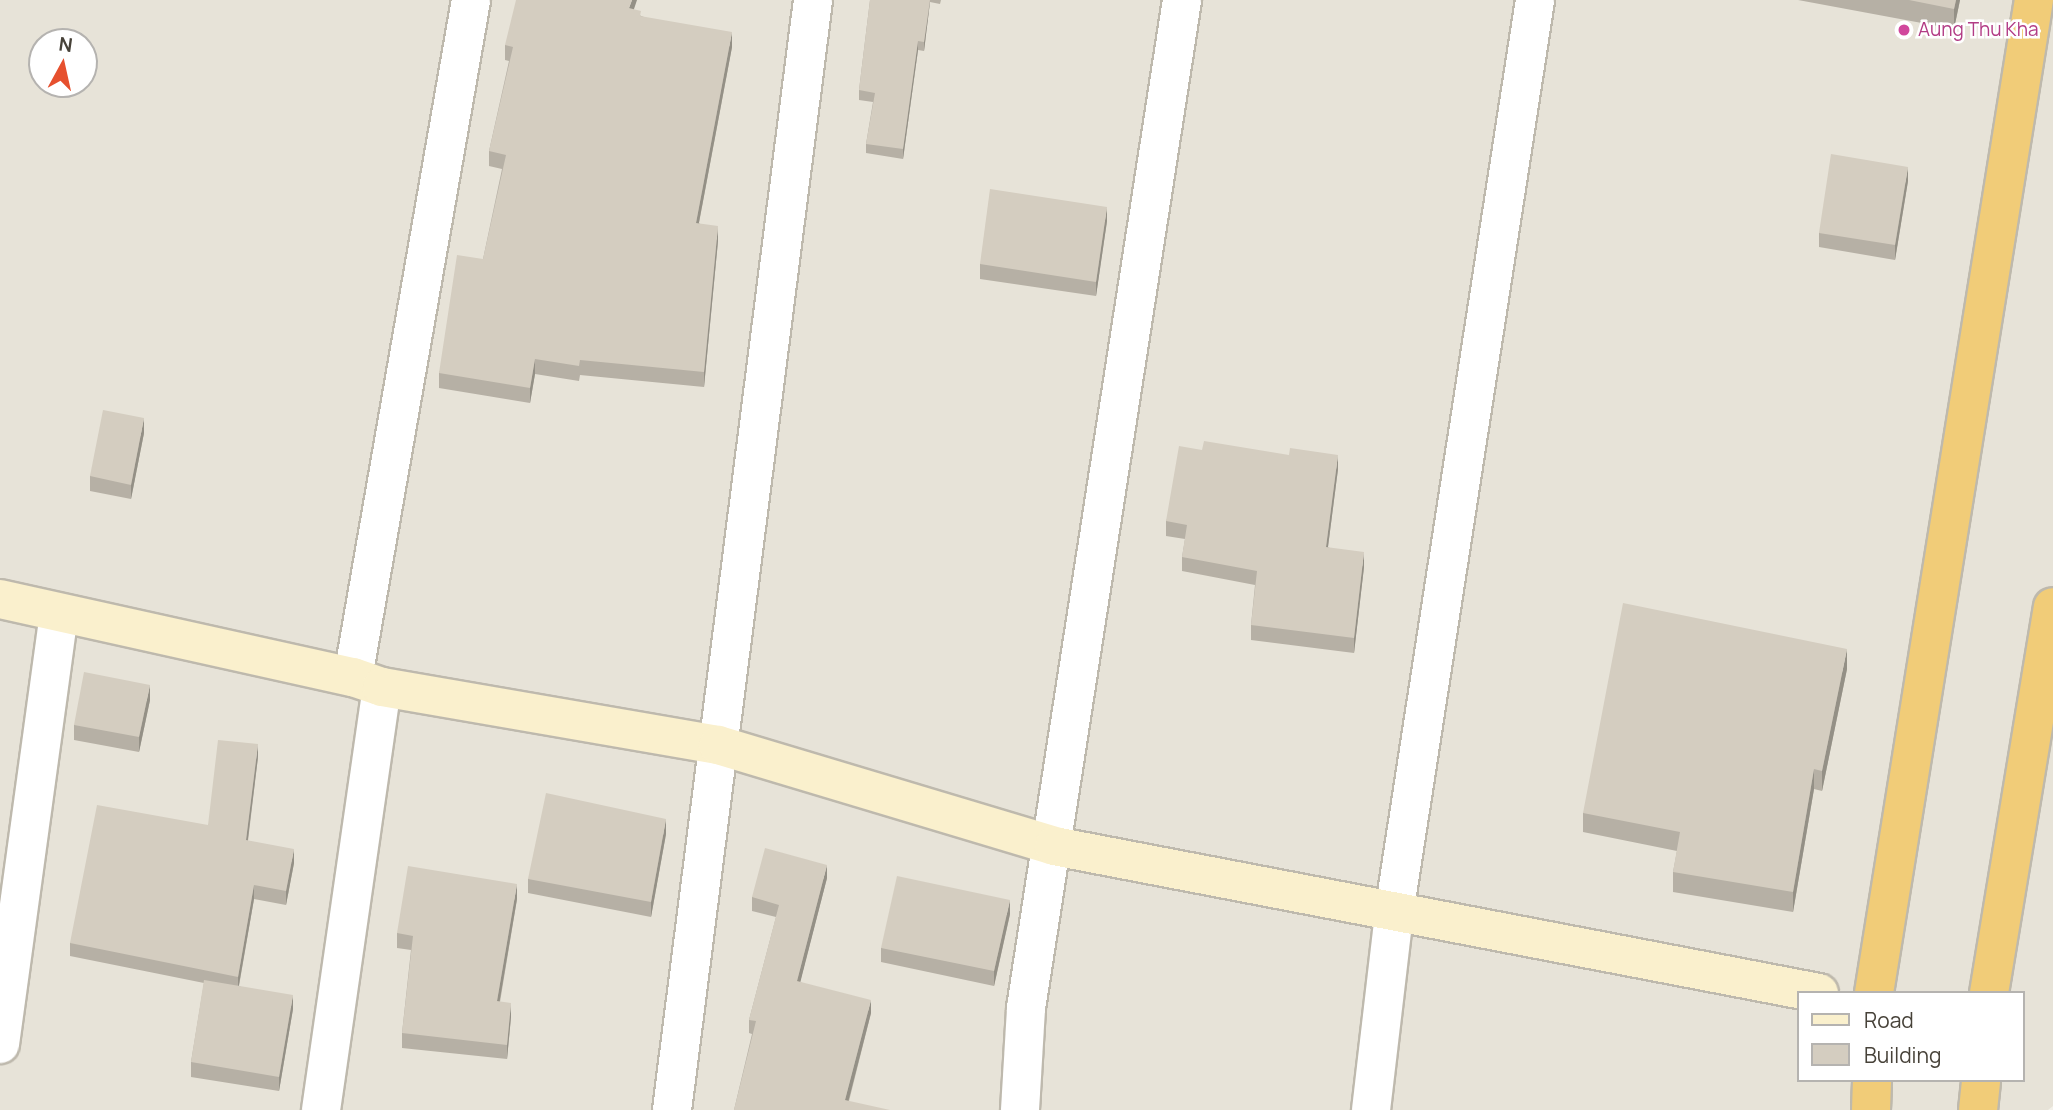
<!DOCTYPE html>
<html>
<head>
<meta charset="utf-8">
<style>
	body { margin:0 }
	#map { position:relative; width:2053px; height:1110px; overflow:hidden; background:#f3f1ea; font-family:Manrope,sans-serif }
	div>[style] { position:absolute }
	.residential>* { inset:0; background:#e7e3d8 }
	.roads { filter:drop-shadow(2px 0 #beb9ad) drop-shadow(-2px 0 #beb9ad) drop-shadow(0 2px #beb9ad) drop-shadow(0 -2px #beb9ad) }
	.street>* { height:38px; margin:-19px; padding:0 19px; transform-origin:19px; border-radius:19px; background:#fff }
	.secondary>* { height:38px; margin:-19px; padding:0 19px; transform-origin:19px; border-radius:19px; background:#faf0cd }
	.highway>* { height:38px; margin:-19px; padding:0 19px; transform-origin:19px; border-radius:19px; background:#f1cc78 }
	.wall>* { inset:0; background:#b6b0a5 }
	.shaded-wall>* { inset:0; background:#949086 }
	.building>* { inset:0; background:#d4cdc0 }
	.dots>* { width:19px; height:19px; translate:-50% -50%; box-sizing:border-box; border:4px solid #fff; border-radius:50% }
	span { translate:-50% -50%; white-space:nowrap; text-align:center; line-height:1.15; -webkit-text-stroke:5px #fff; paint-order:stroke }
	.hotel-label { font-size:19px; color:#b23c85 }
	.left { translate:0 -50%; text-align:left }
	.legend { position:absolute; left:1797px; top:991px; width:228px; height:91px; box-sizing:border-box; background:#fff; border:2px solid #b5b3b0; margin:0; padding:9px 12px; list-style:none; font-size:21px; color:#474239 }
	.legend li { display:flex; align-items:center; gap:14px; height:35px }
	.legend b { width:35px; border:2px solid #b5b3b0 }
	.north { position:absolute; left:28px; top:28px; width:70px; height:70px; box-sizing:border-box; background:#fff; border:2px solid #b5b3b0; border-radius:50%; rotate:8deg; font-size:19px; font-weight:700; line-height:28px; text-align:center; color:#474239 }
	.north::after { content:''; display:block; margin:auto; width:24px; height:32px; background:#e6502e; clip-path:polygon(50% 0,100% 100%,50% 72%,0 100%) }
</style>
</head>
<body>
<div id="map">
	<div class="residential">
		<div style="clip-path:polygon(evenodd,0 0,2053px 0,2053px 1106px,2048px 1110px,0 1110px,0 0,42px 42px,84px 42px,84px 84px,42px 84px,42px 42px,0 0,1799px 993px,2023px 993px,2023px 1080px,1799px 1080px,1799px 993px)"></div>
	</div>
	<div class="roads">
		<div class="street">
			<div style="left:353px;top:677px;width:687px;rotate:-80.11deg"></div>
			<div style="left:0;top:1044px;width:434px;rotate:-82.2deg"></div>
			<div style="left:321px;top:1110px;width:427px;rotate:-81.8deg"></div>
			<div style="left:672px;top:1110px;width:1119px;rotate:-82.76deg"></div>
			<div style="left:1020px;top:1110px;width:102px;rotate:-86.6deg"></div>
			<div style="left:1026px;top:1008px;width:1020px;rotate:-81.2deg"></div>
			<div style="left:1371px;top:1110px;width:198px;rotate:-83.3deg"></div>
			<div style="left:1394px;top:913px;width:924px;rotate:-81.22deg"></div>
		</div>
		<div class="secondary">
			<div style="left:0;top:599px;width:362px;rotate:12.5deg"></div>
			<div style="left:353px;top:677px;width:31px;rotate:19deg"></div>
			<div style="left:382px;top:687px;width:341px;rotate:9.8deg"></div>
			<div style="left:718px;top:745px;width:351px;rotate:16.7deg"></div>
			<div style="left:1054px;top:846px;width:779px;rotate:10.88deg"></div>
		</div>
		<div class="highway">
			<div style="left:1874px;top:993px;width:1006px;rotate:-80.85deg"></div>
			<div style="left:1989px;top:993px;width:391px;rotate:-80.6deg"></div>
			<div style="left:1871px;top:1110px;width:30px;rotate:-88deg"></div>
			<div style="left:1978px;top:1110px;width:30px;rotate:-84deg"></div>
		</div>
	</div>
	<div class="wall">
		<div style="clip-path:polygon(870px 0,941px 0,940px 4px,930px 2px,924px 51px,918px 50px,903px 159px,866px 153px,866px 144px,873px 102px,859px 100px,859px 90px)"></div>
		<div style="clip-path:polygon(1798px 0,1960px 0,1954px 29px)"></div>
		<div style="clip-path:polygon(634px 10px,641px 16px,732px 47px,699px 223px,718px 241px,704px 387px,580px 375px,579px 381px,535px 374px,530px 403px,439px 388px,439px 373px,483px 259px,502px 169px,489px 166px,489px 151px,509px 61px,505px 60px,505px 45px)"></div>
		<div style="clip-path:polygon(1908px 181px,1895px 260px,1819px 247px,1819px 233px)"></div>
		<div style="clip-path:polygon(1107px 221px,1096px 296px,980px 279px,980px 264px)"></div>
		<div style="clip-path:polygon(144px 433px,131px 499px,90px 491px,90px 476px)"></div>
		<div style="clip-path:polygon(1202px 450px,1338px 469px,1328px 547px,1364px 567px,1354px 653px,1251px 640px,1251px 625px,1255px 585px,1182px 571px,1182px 557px,1185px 539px,1166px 536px,1166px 521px)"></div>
		<div style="clip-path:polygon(1847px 669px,1822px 791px,1814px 789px,1793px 912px,1673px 892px,1673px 872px,1677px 851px,1583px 832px,1583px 813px)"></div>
		<div style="clip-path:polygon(150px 700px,139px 752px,74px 740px,74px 725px)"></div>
		<div style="clip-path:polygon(258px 757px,248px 841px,294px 863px,286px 905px,254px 899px,239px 986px,293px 1009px,279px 1091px,191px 1077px,191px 1062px,204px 983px,70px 956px,70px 943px,208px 825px)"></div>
		<div style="clip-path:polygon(666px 834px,651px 917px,528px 893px,528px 879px)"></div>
		<div style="clip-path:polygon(827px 878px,800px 982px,871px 1013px,849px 1101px,734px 1110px,752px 1034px,749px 1033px,749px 1020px,776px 917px,752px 911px,752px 897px)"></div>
		<div style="clip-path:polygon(517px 899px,500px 1002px,511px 1017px,507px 1059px,402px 1048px,402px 1033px,411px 950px,397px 948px,397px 933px)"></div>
		<div style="clip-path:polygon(1010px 914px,994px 986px,881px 962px,881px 948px)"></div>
	</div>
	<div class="shaded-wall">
		<div style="clip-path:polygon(632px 0,637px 0,629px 24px,629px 8px)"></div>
		<div style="clip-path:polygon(930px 0,930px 2px,924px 51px,924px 42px)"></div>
		<div style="clip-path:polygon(1956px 0,1960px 0,1954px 29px,1954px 9px)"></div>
		<div style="clip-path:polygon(732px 32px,732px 47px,696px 238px,696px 223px)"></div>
		<div style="clip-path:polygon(918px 41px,918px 50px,903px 159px,903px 149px)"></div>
		<div style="clip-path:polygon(1908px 167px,1908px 181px,1895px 260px,1895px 245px)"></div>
		<div style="clip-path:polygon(1107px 207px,1107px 221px,1096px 296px,1096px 282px)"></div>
		<div style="clip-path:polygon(718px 226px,718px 241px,704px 387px,704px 372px)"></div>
		<div style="clip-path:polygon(535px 359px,535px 374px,530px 403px,530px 388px)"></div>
		<div style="clip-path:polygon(144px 418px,144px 433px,131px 499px,131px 485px)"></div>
		<div style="clip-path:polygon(1338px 455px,1338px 469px,1326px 562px,1326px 547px)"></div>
		<div style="clip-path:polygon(1364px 552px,1364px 567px,1354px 653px,1354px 638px)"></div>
		<div style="clip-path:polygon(1847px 649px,1847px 669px,1822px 791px,1822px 771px)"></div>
		<div style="clip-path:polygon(150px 685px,150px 700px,139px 752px,139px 737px)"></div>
		<div style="clip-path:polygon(258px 744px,258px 757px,246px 854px,246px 840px)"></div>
		<div style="clip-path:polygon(1814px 769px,1814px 789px,1793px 912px,1793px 892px)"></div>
		<div style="clip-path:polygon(666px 819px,666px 834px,651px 917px,651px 902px)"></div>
		<div style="clip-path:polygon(294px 849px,294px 863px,286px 905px,286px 891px)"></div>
		<div style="clip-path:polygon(827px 865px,827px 878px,797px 995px,797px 981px)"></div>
		<div style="clip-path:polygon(517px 884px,517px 899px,497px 1016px,497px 1001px)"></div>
		<div style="clip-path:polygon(254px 885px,254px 899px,238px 990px,238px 977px)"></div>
		<div style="clip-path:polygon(1010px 900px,1010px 914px,994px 986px,994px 971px)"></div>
		<div style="clip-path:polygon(293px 995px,293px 1009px,279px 1091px,279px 1077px)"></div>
		<div style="clip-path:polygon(871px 1000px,871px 1013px,846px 1110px,845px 1100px)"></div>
		<div style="clip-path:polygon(511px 1003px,511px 1017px,507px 1059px,507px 1045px)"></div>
	</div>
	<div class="building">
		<div style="clip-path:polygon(516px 0,632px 0,629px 8px,641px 11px,640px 16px,732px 32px,696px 223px,718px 226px,704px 372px,580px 360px,579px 366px,535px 359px,530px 388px,439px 373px,457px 255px,483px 259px,506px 155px,489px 151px,513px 47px,505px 45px)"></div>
		<div style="clip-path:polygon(870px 0,930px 0,924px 42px,918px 41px,903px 149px,866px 144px,875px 93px,859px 90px)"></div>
		<div style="clip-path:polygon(1909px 0,1956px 0,1954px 9px)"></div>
		<div style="clip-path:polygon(1831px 154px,1908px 167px,1895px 245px,1819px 233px)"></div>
		<div style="clip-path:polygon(990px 189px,1107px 207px,1096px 282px,980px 264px)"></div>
		<div style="clip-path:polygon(103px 410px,144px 418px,131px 485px,90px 476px)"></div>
		<div style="clip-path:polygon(1204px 441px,1289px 455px,1290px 448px,1338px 455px,1326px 547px,1364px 552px,1354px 638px,1251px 625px,1257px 571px,1182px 557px,1187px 525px,1166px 521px,1179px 446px,1202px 450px)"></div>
		<div style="clip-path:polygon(1623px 603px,1847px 649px,1822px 771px,1814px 769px,1793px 892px,1673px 872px,1680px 832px,1583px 813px)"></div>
		<div style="clip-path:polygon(84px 672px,150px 685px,139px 737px,74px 725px)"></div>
		<div style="clip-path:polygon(218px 740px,258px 744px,246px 840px,294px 849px,286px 891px,254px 885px,238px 977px,70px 943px,97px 805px,208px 825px)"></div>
		<div style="clip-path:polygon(546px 793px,666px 819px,651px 902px,528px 879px)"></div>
		<div style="clip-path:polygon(765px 848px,827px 865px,797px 981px,871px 1000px,845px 1100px,890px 1110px,734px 1110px,756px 1021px,749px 1020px,779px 905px,752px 897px)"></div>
		<div style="clip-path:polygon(408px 866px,517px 884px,497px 1001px,511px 1003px,507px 1045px,402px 1033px,413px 936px,397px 933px)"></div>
		<div style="clip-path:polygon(897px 876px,1010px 900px,994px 971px,881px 948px)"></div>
		<div style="clip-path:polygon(204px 980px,293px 995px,279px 1077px,191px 1062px)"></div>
	</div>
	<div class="dots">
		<div style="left:1904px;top:30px;background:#d1479c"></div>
	</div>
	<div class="hotel-label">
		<span class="left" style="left:1918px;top:30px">Aung Thu Kha</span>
	</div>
	<ul class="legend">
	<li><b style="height:9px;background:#faf0cd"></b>Road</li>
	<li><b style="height:19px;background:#d4cdc0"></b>Building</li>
	</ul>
	<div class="north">N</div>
</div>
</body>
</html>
